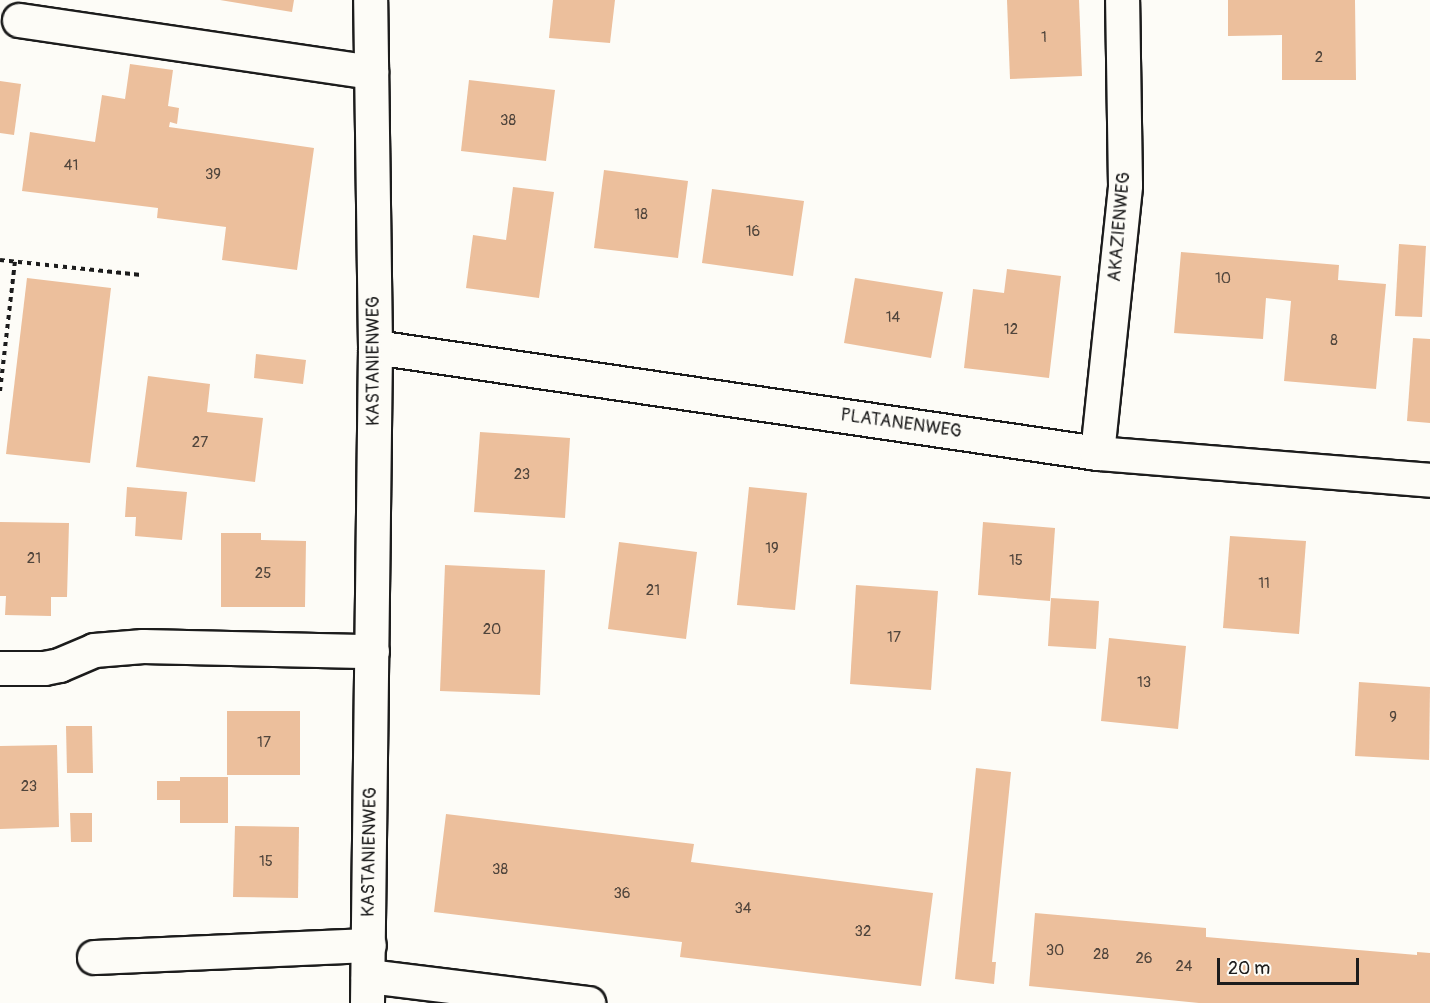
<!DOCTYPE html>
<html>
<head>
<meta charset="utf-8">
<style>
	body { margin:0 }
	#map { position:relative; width:1430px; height:1003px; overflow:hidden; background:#fdfcf7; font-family:Pangolin,sans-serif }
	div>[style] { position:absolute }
	.building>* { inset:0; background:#ecbf9c }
	.path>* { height:4px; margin-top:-2px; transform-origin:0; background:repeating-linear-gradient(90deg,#1c1c1c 0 4.5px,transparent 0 9px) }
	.roads { filter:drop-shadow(2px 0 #1c1c1c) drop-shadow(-2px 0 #1c1c1c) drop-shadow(0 2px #1c1c1c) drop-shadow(0 -2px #1c1c1c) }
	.minor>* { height:33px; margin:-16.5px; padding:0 16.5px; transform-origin:16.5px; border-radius:16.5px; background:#fdfcf7 }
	span { translate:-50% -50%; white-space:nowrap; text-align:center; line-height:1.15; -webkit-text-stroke:4.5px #fdfcf7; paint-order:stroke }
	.number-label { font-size:15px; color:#50453c }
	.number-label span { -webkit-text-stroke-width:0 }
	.street-label { font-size:18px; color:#1c1c1c }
	.scale { position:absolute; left:1217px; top:958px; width:142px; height:27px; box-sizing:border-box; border:3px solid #1c1c1c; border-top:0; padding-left:8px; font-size:18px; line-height:21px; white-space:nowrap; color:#1c1c1c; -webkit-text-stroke:4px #fdfcf7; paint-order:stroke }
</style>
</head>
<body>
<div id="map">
	<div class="building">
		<div style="clip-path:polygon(220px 0,294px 0,292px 12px)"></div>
		<div style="clip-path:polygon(553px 0,615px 0,610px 43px,549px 38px)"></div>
		<div style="clip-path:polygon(1007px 0,1079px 0,1082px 76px,1010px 79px)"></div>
		<div style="clip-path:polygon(1228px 0,1355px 0,1356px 80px,1282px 80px,1282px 35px,1228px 36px)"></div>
		<div style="clip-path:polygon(130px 64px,173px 70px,168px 106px,179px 108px,177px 124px,170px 122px,169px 127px,314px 148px,297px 270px,222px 260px,226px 227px,157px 218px,158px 208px,22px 191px,30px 132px,95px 142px,102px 95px,125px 99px)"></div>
		<div style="clip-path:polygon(469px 80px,555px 90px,546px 161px,461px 151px)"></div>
		<div style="clip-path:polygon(0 81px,21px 84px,14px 135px,0 133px)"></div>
		<div style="clip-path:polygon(604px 170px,688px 181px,678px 258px,594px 248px)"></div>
		<div style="clip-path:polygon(513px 187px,554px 192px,539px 298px,466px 288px,473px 235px,506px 240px)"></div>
		<div style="clip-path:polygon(712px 189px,804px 201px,793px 276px,702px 263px)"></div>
		<div style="clip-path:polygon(1399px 244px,1426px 246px,1422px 317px,1395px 316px)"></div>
		<div style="clip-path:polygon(1181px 252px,1339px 265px,1338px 280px,1386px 284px,1376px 389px,1284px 381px,1291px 301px,1266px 298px,1263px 339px,1174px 333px)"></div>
		<div style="clip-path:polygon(1007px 269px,1061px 276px,1049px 378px,964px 368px,973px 289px,1004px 293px)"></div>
		<div style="clip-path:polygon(27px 278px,111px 288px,90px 463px,6px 454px)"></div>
		<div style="clip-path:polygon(855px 278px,943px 292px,931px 358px,844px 343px)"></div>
		<div style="clip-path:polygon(1413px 338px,1430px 339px,1430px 423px,1407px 421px)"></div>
		<div style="clip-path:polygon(256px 354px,306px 360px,303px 384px,254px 378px)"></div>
		<div style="clip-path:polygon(148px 376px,210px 384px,207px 412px,263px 418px,255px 482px,136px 467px)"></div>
		<div style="clip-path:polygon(480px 432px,570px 438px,565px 518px,474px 512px)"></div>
		<div style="clip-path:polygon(127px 487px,187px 492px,182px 540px,135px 536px,136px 517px,125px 517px)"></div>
		<div style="clip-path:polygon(749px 487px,807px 493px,795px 610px,737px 605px)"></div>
		<div style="clip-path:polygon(0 522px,69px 523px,67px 597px,51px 597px,51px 616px,5px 615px,6px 596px,0 596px)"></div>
		<div style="clip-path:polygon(983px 522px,1055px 528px,1050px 601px,978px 595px)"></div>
		<div style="clip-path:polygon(221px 533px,261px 533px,261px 540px,306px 541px,305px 607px,221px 607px)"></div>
		<div style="clip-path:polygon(1230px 536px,1306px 541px,1299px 634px,1223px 628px)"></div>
		<div style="clip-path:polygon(619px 542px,697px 552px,686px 639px,608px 629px)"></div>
		<div style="clip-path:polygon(445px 565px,545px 570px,540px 695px,440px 691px)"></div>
		<div style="clip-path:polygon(856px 585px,938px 591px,931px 690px,850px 684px)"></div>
		<div style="clip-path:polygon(1051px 598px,1099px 601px,1096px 649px,1048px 646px)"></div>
		<div style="clip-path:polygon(1109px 638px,1186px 646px,1178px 729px,1101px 721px)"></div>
		<div style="clip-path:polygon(1359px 682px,1430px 687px,1429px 760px,1355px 756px)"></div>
		<div style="clip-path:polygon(227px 711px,300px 711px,300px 775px,227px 775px)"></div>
		<div style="clip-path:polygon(66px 726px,92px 726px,93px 773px,67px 773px)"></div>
		<div style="clip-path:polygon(57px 745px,59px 827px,0 829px,0 746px)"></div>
		<div style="clip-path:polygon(976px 768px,1011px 772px,992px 962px,996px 962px,994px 984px,955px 979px)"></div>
		<div style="clip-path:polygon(180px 777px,228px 777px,228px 823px,180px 823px,180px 800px,157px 800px,157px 781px,180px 781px)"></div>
		<div style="clip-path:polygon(70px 813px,92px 813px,92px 842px,71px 842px)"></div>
		<div style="clip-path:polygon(446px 814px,694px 844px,691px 862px,933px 893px,921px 986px,680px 957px,682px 942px,434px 912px)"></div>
		<div style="clip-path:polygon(235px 826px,299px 827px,298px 898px,233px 897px)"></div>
		<div style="clip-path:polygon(1035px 913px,1206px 928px,1206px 937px,1417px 955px,1417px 952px,1430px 953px,1430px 1003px,1199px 1003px,1029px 986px)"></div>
	</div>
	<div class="path">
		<div style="left:0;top:260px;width:142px;rotate:6.1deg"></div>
		<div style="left:0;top:391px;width:130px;rotate:-83.4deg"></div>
	</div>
	<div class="roads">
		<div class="minor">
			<div style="left:19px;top:20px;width:356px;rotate:8.4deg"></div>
			<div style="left:375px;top:347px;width:730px;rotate:8.35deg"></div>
			<div style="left:1097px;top:453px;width:334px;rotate:4.6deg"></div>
			<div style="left:1097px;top:453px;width:269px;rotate:-84deg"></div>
			<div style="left:1125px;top:185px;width:185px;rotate:-90.9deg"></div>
			<div style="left:0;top:668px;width:44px"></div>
			<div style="left:44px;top:668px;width:15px;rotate:-11deg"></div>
			<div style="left:59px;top:665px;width:38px;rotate:-23deg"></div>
			<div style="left:94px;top:650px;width:49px;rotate:-4.7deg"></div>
			<div style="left:143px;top:646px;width:229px;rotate:1.3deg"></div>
			<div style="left:94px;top:957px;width:275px;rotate:-2.5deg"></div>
			<div style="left:368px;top:976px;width:222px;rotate:7deg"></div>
			<div style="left:367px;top:1003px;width:656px;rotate:-89.3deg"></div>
			<div style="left:375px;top:347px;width:347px;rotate:-90.8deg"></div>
		</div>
	</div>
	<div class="number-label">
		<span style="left:1044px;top:38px">1</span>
		<span style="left:1319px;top:58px">2</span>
		<span style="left:508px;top:121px">38</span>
		<span style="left:71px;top:166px">41</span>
		<span style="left:213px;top:175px">39</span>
		<span style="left:641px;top:215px">18</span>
		<span style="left:753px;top:232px">16</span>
		<span style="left:1223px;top:279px">10</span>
		<span style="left:893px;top:318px">14</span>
		<span style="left:1011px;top:330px">12</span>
		<span style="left:1334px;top:341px">8</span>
		<span style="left:200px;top:443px">27</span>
		<span style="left:522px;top:475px">23</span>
		<span style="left:772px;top:549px">19</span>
		<span style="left:34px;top:559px">21</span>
		<span style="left:1016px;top:561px">15</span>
		<span style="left:263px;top:574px">25</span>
		<span style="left:1264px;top:584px">11</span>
		<span style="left:653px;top:591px">21</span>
		<span style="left:492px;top:630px">20</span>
		<span style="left:894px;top:638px">17</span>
		<span style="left:1144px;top:683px">13</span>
		<span style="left:1393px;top:718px">9</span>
		<span style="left:264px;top:743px">17</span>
		<span style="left:29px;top:787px">23</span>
		<span style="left:266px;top:862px">15</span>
		<span style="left:500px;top:870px">38</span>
		<span style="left:622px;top:894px">36</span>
		<span style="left:743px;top:909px">34</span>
		<span style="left:863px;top:932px">32</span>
		<span style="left:1055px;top:951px">30</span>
		<span style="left:1101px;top:955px">28</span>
		<span style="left:1144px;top:959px">26</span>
		<span style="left:1184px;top:967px">24</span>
	</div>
	<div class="street-label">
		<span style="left:1120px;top:227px;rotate:-85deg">AKAZIENWEG</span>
		<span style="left:374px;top:361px;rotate:-90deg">KASTANIENWEG</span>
		<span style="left:901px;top:424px;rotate:8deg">PLATANENWEG</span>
		<span style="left:370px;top:852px;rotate:-89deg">KASTANIENWEG</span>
	</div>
	<div class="scale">20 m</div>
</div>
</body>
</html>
